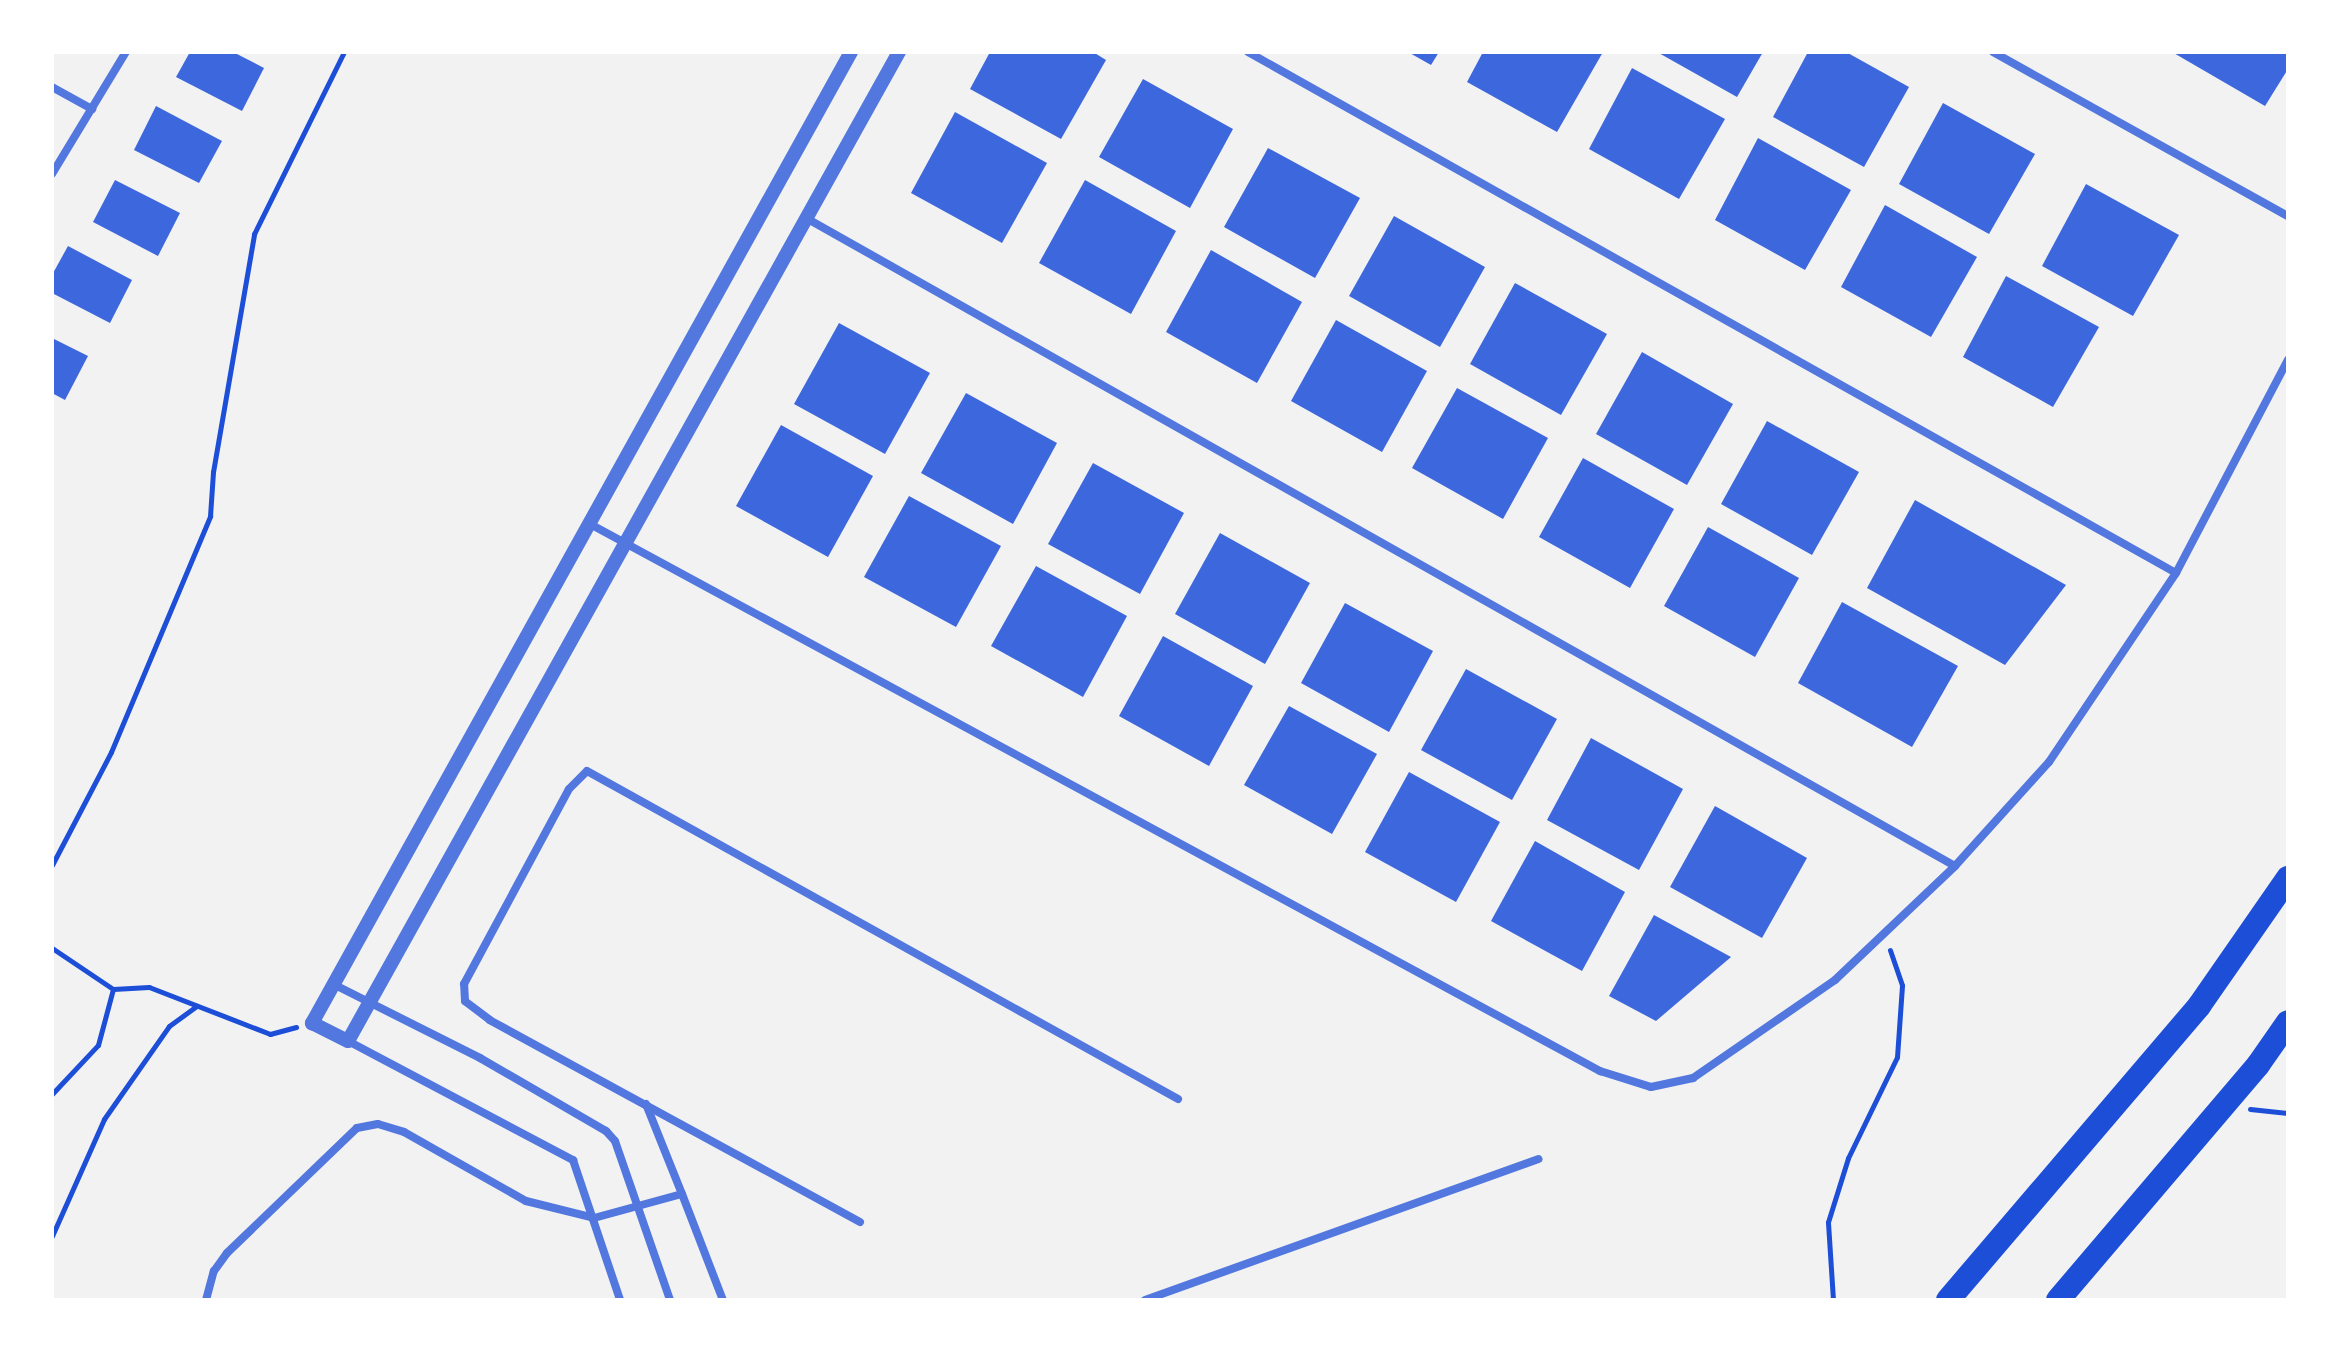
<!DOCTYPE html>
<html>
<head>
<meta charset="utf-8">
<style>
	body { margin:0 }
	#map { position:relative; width:2340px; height:1352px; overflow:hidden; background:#f2f2f2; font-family:"PT Sans",sans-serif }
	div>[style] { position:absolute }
	.building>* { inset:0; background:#3d67dc }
	.path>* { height:5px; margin:-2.5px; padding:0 2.5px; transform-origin:2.5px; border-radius:2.5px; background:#1d4ed8 }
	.minor>* { height:8px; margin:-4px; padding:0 4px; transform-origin:4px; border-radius:4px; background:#5277de }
	.tertiary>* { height:14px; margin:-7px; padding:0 7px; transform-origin:7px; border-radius:7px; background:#5277de }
	.motorway>* { height:24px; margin:-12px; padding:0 12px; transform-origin:12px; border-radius:12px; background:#1d4ed8 }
	span { translate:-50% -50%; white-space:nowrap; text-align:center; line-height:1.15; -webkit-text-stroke:7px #fff; paint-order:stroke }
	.frame { position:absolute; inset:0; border:54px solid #fff; pointer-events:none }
</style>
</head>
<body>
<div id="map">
	<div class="building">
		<div style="clip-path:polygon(190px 52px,233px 52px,264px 68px,242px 111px,176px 77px)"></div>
		<div style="clip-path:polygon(990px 52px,1093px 52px,1106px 60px,1061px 139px,970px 89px)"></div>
		<div style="clip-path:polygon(1408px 52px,1439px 52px,1431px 65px)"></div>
		<div style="clip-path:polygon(1483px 52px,1603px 52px,1557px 132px,1467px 82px)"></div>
		<div style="clip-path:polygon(1657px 52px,1763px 52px,1737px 97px)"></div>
		<div style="clip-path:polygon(1808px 52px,1846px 52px,1909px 87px,1864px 167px,1773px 117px)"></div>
		<div style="clip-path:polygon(2172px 52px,2288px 52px,2288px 69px,2265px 106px)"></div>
		<div style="clip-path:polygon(1632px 68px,1725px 119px,1679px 199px,1589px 149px)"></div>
		<div style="clip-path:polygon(1143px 79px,1233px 129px,1190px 208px,1099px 157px)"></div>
		<div style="clip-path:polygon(1943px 103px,2035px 154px,1989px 234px,1899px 184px)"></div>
		<div style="clip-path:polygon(156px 106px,222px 141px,199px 183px,134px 150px)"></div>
		<div style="clip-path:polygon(955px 112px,1047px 163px,1002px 243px,911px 193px)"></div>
		<div style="clip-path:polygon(1758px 138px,1851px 190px,1805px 270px,1715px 220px)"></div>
		<div style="clip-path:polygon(1268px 148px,1360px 198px,1315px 278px,1224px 227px)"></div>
		<div style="clip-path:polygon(115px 180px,180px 213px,158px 256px,93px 222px)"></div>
		<div style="clip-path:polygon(1085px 180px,1176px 231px,1131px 314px,1039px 263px)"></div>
		<div style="clip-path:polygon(2086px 184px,2179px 235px,2133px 316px,2042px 266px)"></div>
		<div style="clip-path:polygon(1885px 205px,1977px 257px,1931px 337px,1841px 287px)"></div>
		<div style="clip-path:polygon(1394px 216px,1485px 267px,1440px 347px,1349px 296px)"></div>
		<div style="clip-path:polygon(68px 246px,132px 280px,110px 323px,52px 293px,52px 275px)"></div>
		<div style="clip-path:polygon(1211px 250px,1302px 302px,1257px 383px,1166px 332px)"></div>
		<div style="clip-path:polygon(2006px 276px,2099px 327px,2053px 407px,1963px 357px)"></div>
		<div style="clip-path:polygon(1515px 283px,1607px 334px,1561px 415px,1470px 364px)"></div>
		<div style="clip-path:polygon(1336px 320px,1427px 371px,1382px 452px,1291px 401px)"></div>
		<div style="clip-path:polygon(839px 323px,930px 373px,885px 454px,794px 404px)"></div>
		<div style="clip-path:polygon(52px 338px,88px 356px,65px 400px,52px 393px)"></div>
		<div style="clip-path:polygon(1642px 352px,1733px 404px,1687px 485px,1596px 434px)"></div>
		<div style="clip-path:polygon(1457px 388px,1548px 438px,1503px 519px,1412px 468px)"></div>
		<div style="clip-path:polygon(966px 393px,1057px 443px,1013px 524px,921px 473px)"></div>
		<div style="clip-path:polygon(1767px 421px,1859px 472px,1812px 555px,1721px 504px)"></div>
		<div style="clip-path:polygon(781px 425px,873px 476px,828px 557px,736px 506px)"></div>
		<div style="clip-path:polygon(1583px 458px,1674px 509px,1630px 588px,1539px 537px)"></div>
		<div style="clip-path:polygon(1093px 463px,1184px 513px,1140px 594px,1048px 544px)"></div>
		<div style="clip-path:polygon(909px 496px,1001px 546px,956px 627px,864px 577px)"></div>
		<div style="clip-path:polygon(1915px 500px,2066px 585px,2005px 665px,1867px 588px)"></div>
		<div style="clip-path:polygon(1708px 527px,1799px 578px,1755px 657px,1664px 606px)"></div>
		<div style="clip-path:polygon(1220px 533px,1310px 583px,1265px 664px,1175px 614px)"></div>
		<div style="clip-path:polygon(1036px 566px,1127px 616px,1083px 697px,991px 646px)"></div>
		<div style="clip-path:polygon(1842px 602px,1958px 666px,1912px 747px,1798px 683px)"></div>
		<div style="clip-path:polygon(1345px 603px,1433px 651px,1389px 732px,1301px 683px)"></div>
		<div style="clip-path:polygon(1163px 636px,1253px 686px,1209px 766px,1119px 716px)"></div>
		<div style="clip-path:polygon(1466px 669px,1557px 719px,1512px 800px,1421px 750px)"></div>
		<div style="clip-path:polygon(1289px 706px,1377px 754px,1332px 834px,1244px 785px)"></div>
		<div style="clip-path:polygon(1591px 738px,1683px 789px,1639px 870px,1547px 820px)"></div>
		<div style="clip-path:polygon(1409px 772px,1500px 822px,1456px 902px,1365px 852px)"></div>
		<div style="clip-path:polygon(1715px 806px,1807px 858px,1762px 938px,1670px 887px)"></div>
		<div style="clip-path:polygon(1535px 841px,1625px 892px,1582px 971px,1491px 921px)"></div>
		<div style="clip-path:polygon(1654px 915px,1731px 957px,1656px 1021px,1609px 996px)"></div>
	</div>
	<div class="path">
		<div style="left:52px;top:865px;width:127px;rotate:-62.4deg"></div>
		<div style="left:111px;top:752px;width:256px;rotate:-67.2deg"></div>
		<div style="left:210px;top:516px;width:44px;rotate:-86.1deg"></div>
		<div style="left:213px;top:472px;width:242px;rotate:-80.2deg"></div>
		<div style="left:254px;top:234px;width:203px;rotate:-63.7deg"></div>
		<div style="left:52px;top:948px;width:73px;rotate:33.9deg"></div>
		<div style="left:113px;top:989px;width:36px;rotate:-3deg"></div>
		<div style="left:149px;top:987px;width:130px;rotate:21.2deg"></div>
		<div style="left:270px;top:1034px;width:27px;rotate:-15deg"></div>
		<div style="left:52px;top:1094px;width:67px;rotate:-46.8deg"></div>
		<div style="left:98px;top:1045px;width:58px;rotate:-75deg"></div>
		<div style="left:2250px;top:1109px;width:38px;rotate:6deg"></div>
		<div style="left:52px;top:1236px;width:128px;rotate:-66deg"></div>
		<div style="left:104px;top:1119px;width:113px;rotate:-55deg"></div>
		<div style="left:169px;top:1026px;width:34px;rotate:-36deg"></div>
		<div style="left:1833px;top:1300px;width:78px;rotate:-93.7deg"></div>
		<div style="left:1828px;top:1222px;width:67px;rotate:-72.6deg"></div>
		<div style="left:1848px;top:1158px;width:112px;rotate:-64.1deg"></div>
		<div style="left:1897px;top:1057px;width:72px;rotate:-86deg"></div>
		<div style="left:1902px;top:985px;width:37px;rotate:-109deg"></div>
	</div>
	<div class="minor">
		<div style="left:1248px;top:52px;width:1064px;rotate:29.31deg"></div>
		<div style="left:1993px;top:52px;width:338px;rotate:29.1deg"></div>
		<div style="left:52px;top:87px;width:46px;rotate:28.8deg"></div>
		<div style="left:52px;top:174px;width:143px;rotate:-58.8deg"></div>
		<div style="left:806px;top:218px;width:1319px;rotate:29.42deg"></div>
		<div style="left:590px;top:524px;width:1149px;rotate:28.44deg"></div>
		<div style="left:1600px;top:1071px;width:53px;rotate:17.4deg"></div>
		<div style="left:1651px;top:1087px;width:43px;rotate:-12.1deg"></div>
		<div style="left:1693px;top:1078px;width:173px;rotate:-34.6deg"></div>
		<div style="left:1835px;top:980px;width:166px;rotate:-43.5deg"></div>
		<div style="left:1955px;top:866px;width:140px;rotate:-47.9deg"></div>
		<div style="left:2049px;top:762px;width:228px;rotate:-56.1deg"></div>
		<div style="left:2176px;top:573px;width:241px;rotate:-62.3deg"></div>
		<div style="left:333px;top:984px;width:165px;rotate:26.7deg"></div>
		<div style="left:480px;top:1058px;width:146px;rotate:30.1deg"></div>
		<div style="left:606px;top:1131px;width:13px;rotate:48deg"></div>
		<div style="left:615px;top:1141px;width:168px;rotate:70.9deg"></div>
		<div style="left:348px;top:1041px;width:255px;rotate:27.9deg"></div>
		<div style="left:573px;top:1160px;width:148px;rotate:71.4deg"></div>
		<div style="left:682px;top:1194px;width:114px;rotate:68.9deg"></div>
		<div style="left:860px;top:1222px;width:422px;rotate:-151.4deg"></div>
		<div style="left:490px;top:1020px;width:31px;rotate:-143deg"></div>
		<div style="left:465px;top:1001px;width:17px;rotate:-93deg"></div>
		<div style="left:464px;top:984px;width:221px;rotate:-61.7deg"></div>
		<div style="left:569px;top:789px;width:25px;rotate:-45deg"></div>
		<div style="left:587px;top:771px;width:676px;rotate:29.03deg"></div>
		<div style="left:206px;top:1300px;width:30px;rotate:-75deg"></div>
		<div style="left:214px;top:1271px;width:22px;rotate:-54deg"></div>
		<div style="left:227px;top:1253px;width:180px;rotate:-43.9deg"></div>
		<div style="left:357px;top:1128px;width:21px;rotate:-11deg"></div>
		<div style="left:378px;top:1124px;width:27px;rotate:17deg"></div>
		<div style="left:404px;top:1132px;width:140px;rotate:29.5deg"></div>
		<div style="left:526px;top:1201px;width:70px;rotate:14deg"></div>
		<div style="left:594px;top:1218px;width:91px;rotate:-15.3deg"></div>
		<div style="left:682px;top:1194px;width:97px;rotate:-111.8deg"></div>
		<div style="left:1145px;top:1300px;width:418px;rotate:-19.7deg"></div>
	</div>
	<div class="tertiary">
		<div style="left:851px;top:52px;width:1111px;rotate:119.03deg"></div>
		<div style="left:312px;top:1023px;width:40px;rotate:26.6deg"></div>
		<div style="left:348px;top:1041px;width:1132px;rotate:-60.88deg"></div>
	</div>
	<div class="motorway">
		<div style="left:1948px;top:1300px;width:387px;rotate:-49.5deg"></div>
		<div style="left:2199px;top:1006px;width:156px;rotate:-55.2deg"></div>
		<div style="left:2058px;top:1300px;width:309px;rotate:-49.6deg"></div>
		<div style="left:2258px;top:1065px;width:52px;rotate:-55.1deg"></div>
	</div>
	<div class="frame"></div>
</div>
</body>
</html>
